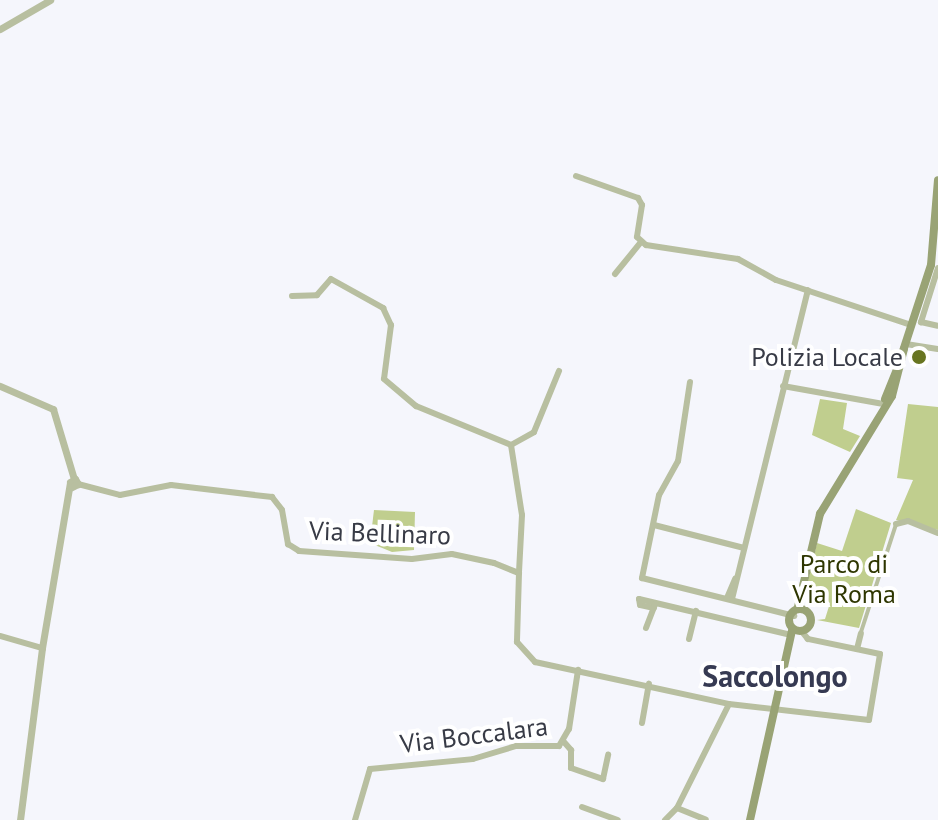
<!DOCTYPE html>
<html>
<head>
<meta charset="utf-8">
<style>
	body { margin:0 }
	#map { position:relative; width:938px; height:820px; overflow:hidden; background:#f5f6fc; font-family:"PT Sans",sans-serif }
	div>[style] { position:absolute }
	.green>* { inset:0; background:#c0ce8e }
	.pedestrian>* { height:4px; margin:-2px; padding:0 2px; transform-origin:2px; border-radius:2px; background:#b8bfa0 }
	.minor>* { height:6px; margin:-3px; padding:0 3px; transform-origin:3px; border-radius:3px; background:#b8bfa0 }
	.tertiary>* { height:7px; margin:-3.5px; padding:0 3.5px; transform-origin:3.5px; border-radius:3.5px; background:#b8bfa0 }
	.secondary>* { height:8px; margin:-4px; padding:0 4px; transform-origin:4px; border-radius:4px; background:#99a375 }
	.secondary>.ring { margin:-4px; padding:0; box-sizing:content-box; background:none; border:8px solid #99a375; border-radius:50% }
	.dots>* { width:22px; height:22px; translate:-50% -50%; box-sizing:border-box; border:4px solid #fff; border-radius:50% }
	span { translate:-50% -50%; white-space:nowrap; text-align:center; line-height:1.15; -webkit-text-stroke:8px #fff; paint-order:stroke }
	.poi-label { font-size:26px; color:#383b46 }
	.right { translate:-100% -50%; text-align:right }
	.street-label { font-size:26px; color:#383b46 }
	.park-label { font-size:26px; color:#2e3600 }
	.quarter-label { font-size:30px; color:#363a52; font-weight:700 }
</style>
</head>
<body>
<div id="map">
	<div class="green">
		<div style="clip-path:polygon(820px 399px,847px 403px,843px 429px,860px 436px,850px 452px,812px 435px)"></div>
		<div style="clip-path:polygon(908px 404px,938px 407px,938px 530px,896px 520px,913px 480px,897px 478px)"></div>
		<div style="clip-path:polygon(856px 509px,891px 523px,859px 628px,817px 620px,825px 619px,830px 603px,820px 596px,815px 601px,804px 598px,817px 543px,842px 551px)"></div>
		<div style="clip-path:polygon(374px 510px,415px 512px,414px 550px,392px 552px,370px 543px)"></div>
	</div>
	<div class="pedestrian">
		<div style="left:861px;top:632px;width:114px;rotate:-72deg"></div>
	</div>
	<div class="minor">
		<div style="left:576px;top:176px;width:66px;rotate:19.5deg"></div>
		<div style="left:638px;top:198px;width:8px;rotate:60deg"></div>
		<div style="left:642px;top:205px;width:32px;rotate:99deg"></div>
		<div style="left:637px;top:237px;width:12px;rotate:42deg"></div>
		<div style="left:646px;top:245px;width:93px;rotate:8.7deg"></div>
		<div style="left:738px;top:259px;width:43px;rotate:28.9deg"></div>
		<div style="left:776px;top:280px;width:142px;rotate:18.4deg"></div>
		<div style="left:938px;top:268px;width:57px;rotate:107.5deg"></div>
		<div style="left:921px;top:322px;width:17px;rotate:13deg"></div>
		<div style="left:615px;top:274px;width:41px;rotate:-50.9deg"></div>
		<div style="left:292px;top:296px;width:25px;rotate:-2deg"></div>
		<div style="left:317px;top:295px;width:21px;rotate:-49deg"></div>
		<div style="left:331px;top:279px;width:60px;rotate:29.1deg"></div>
		<div style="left:383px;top:308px;width:19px;rotate:65deg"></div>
		<div style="left:391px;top:325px;width:54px;rotate:97.4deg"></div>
		<div style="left:384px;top:379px;width:42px;rotate:40.2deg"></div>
		<div style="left:416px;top:406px;width:103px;rotate:22.3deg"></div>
		<div style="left:511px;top:445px;width:71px;rotate:81.1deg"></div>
		<div style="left:522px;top:515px;width:58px;rotate:93deg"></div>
		<div style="left:906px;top:344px;width:32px;rotate:9deg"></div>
		<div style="left:690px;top:382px;width:80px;rotate:98.6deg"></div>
		<div style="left:678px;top:461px;width:39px;rotate:119deg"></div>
		<div style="left:659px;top:495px;width:85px;rotate:101.6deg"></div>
		<div style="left:642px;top:578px;width:157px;rotate:14deg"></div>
		<div style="left:783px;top:386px;width:102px;rotate:10.2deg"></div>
		<div style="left:511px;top:445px;width:26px;rotate:-29deg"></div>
		<div style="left:534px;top:432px;width:66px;rotate:-67.7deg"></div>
		<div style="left:78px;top:484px;width:43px;rotate:14.7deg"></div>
		<div style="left:120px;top:495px;width:52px;rotate:-11.1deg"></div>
		<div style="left:171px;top:485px;width:102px;rotate:6.8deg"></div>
		<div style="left:272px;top:497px;width:16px;rotate:52deg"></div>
		<div style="left:282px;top:510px;width:35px;rotate:80deg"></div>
		<div style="left:288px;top:544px;width:13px;rotate:32deg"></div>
		<div style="left:299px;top:551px;width:113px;rotate:4deg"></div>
		<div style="left:412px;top:559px;width:40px;rotate:-7.1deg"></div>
		<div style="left:452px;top:554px;width:43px;rotate:12.1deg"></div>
		<div style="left:494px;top:563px;width:27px;rotate:22deg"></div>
		<div style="left:519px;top:573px;width:69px;rotate:91.7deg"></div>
		<div style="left:517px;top:642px;width:27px;rotate:48deg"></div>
		<div style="left:535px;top:662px;width:198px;rotate:12.2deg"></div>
		<div style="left:729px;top:704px;width:141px;rotate:6.5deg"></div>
		<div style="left:869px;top:720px;width:67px;rotate:-80.5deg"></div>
		<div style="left:880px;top:654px;width:74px;rotate:-168.2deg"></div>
		<div style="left:808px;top:639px;width:8px;rotate:-130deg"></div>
		<div style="left:896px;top:524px;width:12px;rotate:-14deg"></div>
		<div style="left:908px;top:521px;width:32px;rotate:22deg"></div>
		<div style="left:654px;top:525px;width:93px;rotate:14.3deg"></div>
		<div style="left:727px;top:598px;width:21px;rotate:-67deg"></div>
		<div style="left:732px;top:599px;width:318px;rotate:-76.2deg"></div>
		<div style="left:654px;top:608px;width:14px;rotate:-168deg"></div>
		<div style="left:640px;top:605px;width:6px;rotate:-99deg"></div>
		<div style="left:639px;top:599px;width:152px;rotate:13.3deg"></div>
		<div style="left:646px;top:628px;width:26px;rotate:-69deg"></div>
		<div style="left:0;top:636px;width:44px;rotate:15.9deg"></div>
		<div style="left:689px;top:639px;width:29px;rotate:-76deg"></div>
		<div style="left:857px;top:649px;width:16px;rotate:-76deg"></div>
		<div style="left:782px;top:673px;width:64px;rotate:9.9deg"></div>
		<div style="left:642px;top:723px;width:40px;rotate:-80deg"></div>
		<div style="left:564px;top:742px;width:11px;rotate:49deg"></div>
		<div style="left:571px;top:750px;width:18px;rotate:90deg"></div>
		<div style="left:571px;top:768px;width:34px;rotate:19deg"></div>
		<div style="left:603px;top:779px;width:25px;rotate:-78deg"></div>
		<div style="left:582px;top:807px;width:38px;rotate:20deg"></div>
		<div style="left:677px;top:808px;width:31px;rotate:22deg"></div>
		<div style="left:355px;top:820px;width:53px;rotate:-73.6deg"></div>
		<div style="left:370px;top:769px;width:103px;rotate:-5.5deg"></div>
		<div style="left:473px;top:759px;width:45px;rotate:-16.8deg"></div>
		<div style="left:516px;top:746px;width:43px"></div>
		<div style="left:559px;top:746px;width:20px;rotate:-60deg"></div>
		<div style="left:569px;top:729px;width:60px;rotate:-81.3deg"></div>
		<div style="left:665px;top:820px;width:17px;rotate:-45deg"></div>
		<div style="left:677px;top:808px;width:116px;rotate:-63.4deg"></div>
	</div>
	<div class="tertiary">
		<div style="left:0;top:29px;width:58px;rotate:-30.1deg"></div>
		<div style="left:0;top:386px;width:58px;rotate:23.5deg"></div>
		<div style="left:53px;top:409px;width:73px;rotate:73.3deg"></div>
		<div style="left:20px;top:820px;width:173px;rotate:-82.7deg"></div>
		<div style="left:42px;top:648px;width:168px;rotate:-80.4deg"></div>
		<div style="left:70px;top:482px;width:6px;rotate:-31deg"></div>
		<div style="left:75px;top:479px;width:6px;rotate:59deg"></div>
		<div style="left:78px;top:484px;width:7px;rotate:153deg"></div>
	</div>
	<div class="secondary">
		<div style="left:903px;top:351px;width:90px;rotate:-72deg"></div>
		<div style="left:931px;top:265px;width:85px;rotate:-85.3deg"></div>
		<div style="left:885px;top:399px;width:38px;rotate:-68deg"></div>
		<div style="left:798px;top:607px;width:96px;rotate:-76.7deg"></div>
		<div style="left:820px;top:514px;width:138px;rotate:-58.6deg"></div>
		<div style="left:892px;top:396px;width:49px;rotate:-75.7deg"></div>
		<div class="ring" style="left:789px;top:609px;width:14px;height:14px"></div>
		<div style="left:750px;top:820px;width:195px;rotate:-77.5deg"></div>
	</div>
	<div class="dots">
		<div style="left:919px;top:357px;background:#687521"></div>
	</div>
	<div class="poi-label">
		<span class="right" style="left:903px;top:357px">Polizia Locale</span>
	</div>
	<div class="street-label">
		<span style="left:380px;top:533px;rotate:2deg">Via Bellinaro</span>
		<span style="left:474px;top:735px;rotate:-7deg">Via Boccalara</span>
	</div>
	<div class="park-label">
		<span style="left:844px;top:579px">Parco di<br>Via Roma</span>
	</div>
	<div class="quarter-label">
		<span style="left:775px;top:676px">Saccolongo</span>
	</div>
</div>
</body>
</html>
